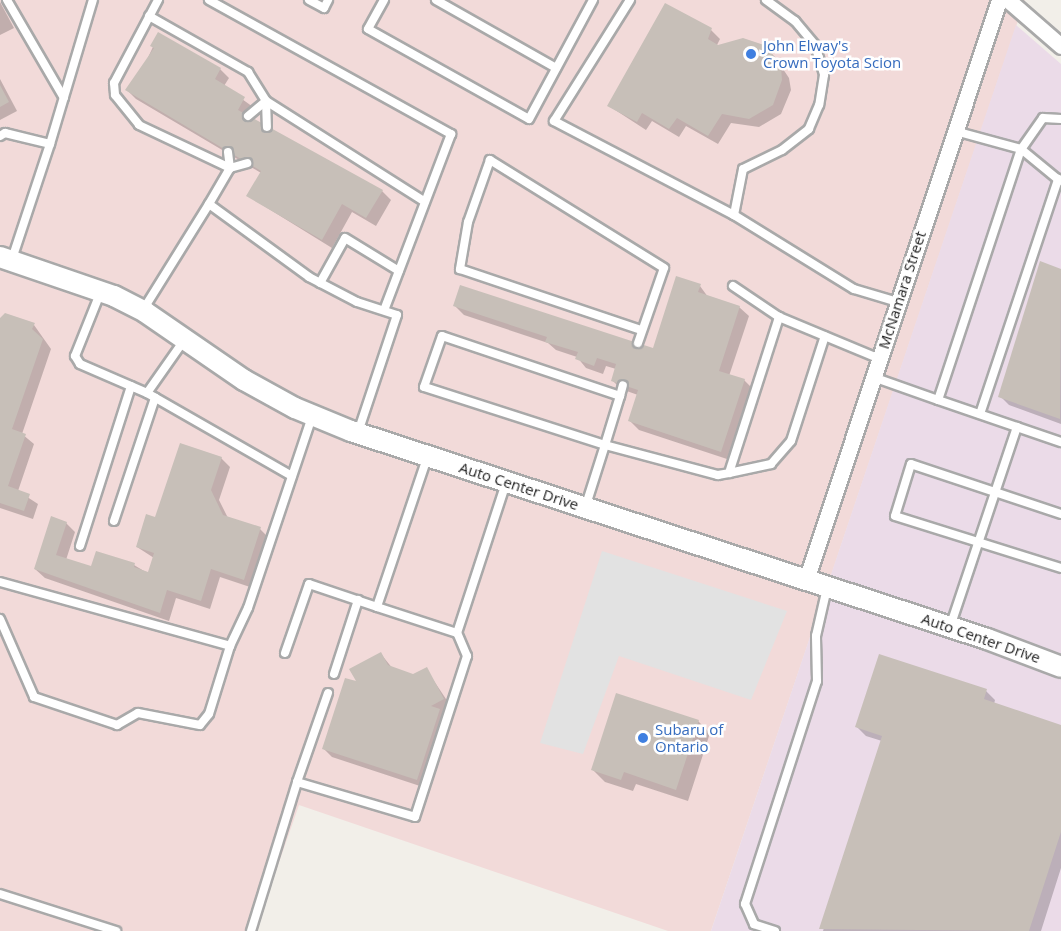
<!DOCTYPE html>
<html>
<head>
<meta charset="utf-8">
<style>
	body { margin:0 }
	#map { position:relative; width:1061px; height:931px; overflow:hidden; background:#f2efe9; font-family:"Open Sans",sans-serif }
	div>[style] { position:absolute }
	.commercial>* { inset:0; background:#f2dad9 }
	.industrial>* { inset:0; background:#ebdbe8 }
	.parking>* { inset:0; background:#e2e2e2 }
	.shadow>* { inset:0; background:#0003 }
	.building>* { inset:0; background:#c7bfb8 }
	.roads { filter:drop-shadow(2px 0 #a9a9a9) drop-shadow(-2px 0 #a9a9a9) drop-shadow(0 2px #a9a9a9) drop-shadow(0 -2px #a9a9a9) }
	.service>* { height:8px; margin:-4px; padding:0 4px; transform-origin:4px; border-radius:4px; background:#fff }
	.minor>* { height:15px; margin:-7.5px; padding:0 7.5px; transform-origin:7.5px; border-radius:7.5px; background:#fff }
	.tertiary>* { height:20px; margin:-10px; padding:0 10px; transform-origin:10px; border-radius:10px; background:#fff }
	.dots>* { width:16px; height:16px; translate:-50% -50%; box-sizing:border-box; border:3px solid #fff; border-radius:50% }
	span { translate:-50% -50%; white-space:nowrap; text-align:center; line-height:1.15; -webkit-text-stroke:5px #fff; paint-order:stroke }
	.shop-label { font-size:15px; color:#366cbe }
	.left { translate:0 -50%; text-align:left }
	.street-label { font-size:15px; color:#222 }
</style>
</head>
<body>
<div id="map">
	<div class="commercial">
		<div style="clip-path:polygon(0 0,1025px 0,711px 931px,668px 931px,299px 805px,255px 931px,0 931px)"></div>
	</div>
	<div class="industrial">
		<div style="clip-path:polygon(1016px 25px,1061px 64px,1061px 931px,711px 931px)"></div>
	</div>
	<div class="parking">
		<div style="clip-path:polygon(602px 551px,787px 611px,751px 700px,619px 656px,583px 754px,540px 743px)"></div>
	</div>
	<div class="shadow">
		<div style="clip-path:polygon(0 2px,14px 28px,0 35px)"></div>
		<div style="clip-path:polygon(711px 30px,720px 39px,716px 47px,766px 48px,775px 57px,789px 78px,791px 90px,781px 114px,759px 127px,731px 123px,718px 144px,686px 126px,679px 137px,652px 121px,646px 130px,609px 106px)"></div>
		<div style="clip-path:polygon(159px 34px,220px 69px,229px 78px,224px 86px,253px 107px,247px 117px,382px 191px,391px 200px,376px 226px,352px 212px,332px 248px,248px 196px,261px 173px,136px 99px,127px 90px,137px 81px)"></div>
		<div style="clip-path:polygon(0 79px,17px 111px,0 120px)"></div>
		<div style="clip-path:polygon(1041px 263px,1061px 270px,1061px 424px,1009px 405px,1000px 396px)"></div>
		<div style="clip-path:polygon(700px 286px,708px 297px,739px 307px,749px 316px,729px 376px,744px 380px,753px 389px,730px 460px,639px 430px,630px 421px,638px 395px,621px 389px,612px 380px,616px 369px,606px 366px,603px 374px,586px 368px,577px 357px,556px 350px,548px 343px,464px 315px,455px 306px,654px 350px)"></div>
		<div style="clip-path:polygon(0 320px,34px 325px,51px 349px,22px 434px,34px 444px,18px 491px,38px 504px,33px 519px,0 508px)"></div>
		<div style="clip-path:polygon(221px 458px,230px 467px,219px 500px,228px 518px,260px 529px,269px 538px,253px 588px,220px 577px,210px 609px,176px 598px,169px 621px,45px 578px,35px 569px,66px 523px,75px 532px,66px 560px,92px 568px,134px 565px,149px 574px,154px 558px,137px 547px,156px 519px)"></div>
		<div style="clip-path:polygon(381px 654px,393px 669px,413px 676px,426px 669px,452px 708px,442px 713px,448px 719px,426px 788px,332px 757px,323px 748px)"></div>
		<div style="clip-path:polygon(986px 691px,995px 700px,994px 704px,1061px 726px,1061px 868px,1041px 931px,823px 931px,882px 741px,866px 736px,857px 727px)"></div>
		<div style="clip-path:polygon(698px 721px,710px 733px,688px 801px,636px 784px,633px 791px,605px 782px,593px 770px)"></div>
	</div>
	<div class="building">
		<div style="clip-path:polygon(665px 3px,712px 28px,708px 39px,718px 45px,743px 38px,767px 46px,781px 67px,782px 80px,773px 105px,749px 119px,722px 114px,708px 136px,677px 118px,669px 129px,642px 113px,637px 122px,607px 106px)"></div>
		<div style="clip-path:polygon(158px 32px,221px 68px,215px 79px,245px 97px,238px 110px,383px 190px,366px 218px,342px 204px,322px 240px,246px 196px,261px 171px,125px 90px,154px 48px,150px 46px)"></div>
		<div style="clip-path:polygon(0 85px,9px 102px,0 107px)"></div>
		<div style="clip-path:polygon(1040px 261px,1061px 269px,1060px 419px,998px 397px)"></div>
		<div style="clip-path:polygon(676px 276px,701px 284px,698px 292px,740px 306px,719px 371px,745px 379px,721px 452px,628px 421px,638px 390px,611px 381px,616px 364px,597px 358px,594px 366px,575px 359px,578px 352px,545px 342px,547px 337px,453px 306px,460px 285px,653px 348px)"></div>
		<div style="clip-path:polygon(5px 313px,35px 323px,32px 329px,43px 339px,12px 429px,26px 434px,8px 486px,30px 494px,24px 511px,0 503px,0 318px)"></div>
		<div style="clip-path:polygon(180px 443px,222px 457px,211px 490px,223px 515px,261px 527px,244px 580px,211px 569px,201px 601px,167px 590px,160px 613px,34px 569px,51px 516px,67px 522px,56px 555px,91px 566px,96px 551px,135px 563px,134px 567px,148px 572px,154px 553px,136px 547px,146px 514px,155px 517px)"></div>
		<div style="clip-path:polygon(381px 652px,388px 665px,413px 674px,427px 667px,444px 699px,431px 706px,440px 709px,417px 780px,322px 749px,345px 678px,356px 681px,349px 669px)"></div>
		<div style="clip-path:polygon(879px 654px,987px 689px,984px 699px,1061px 725px,1061px 832px,1029px 931px,819px 929px,882px 736px,855px 727px)"></div>
		<div style="clip-path:polygon(616px 693px,699px 720px,676px 790px,624px 772px,621px 780px,591px 770px)"></div>
	</div>
	<div class="roads">
		<div class="service">
			<div style="left:7px;top:0;width:113px;rotate:59.8deg"></div>
			<div style="left:158px;top:0;width:94px;rotate:117.9deg"></div>
			<div style="left:114px;top:83px;width:12px;rotate:85deg"></div>
			<div style="left:115px;top:95px;width:38px;rotate:51deg"></div>
			<div style="left:139px;top:125px;width:101px;rotate:25.3deg"></div>
			<div style="left:230px;top:168px;width:42px;rotate:120.3deg"></div>
			<div style="left:209px;top:0;width:277px;rotate:29deg"></div>
			<div style="left:451px;top:134px;width:188px;rotate:110.8deg"></div>
			<div style="left:309px;top:0;width:17px;rotate:28deg"></div>
			<div style="left:324px;top:8px;width:9px;rotate:-63deg"></div>
			<div style="left:384px;top:0;width:33px;rotate:119deg"></div>
			<div style="left:368px;top:29px;width:184px;rotate:29.2deg"></div>
			<div style="left:529px;top:119px;width:135px;rotate:-61.7deg"></div>
			<div style="left:436px;top:0;width:138px;rotate:29.5deg"></div>
			<div style="left:630px;top:0;width:143px;rotate:122.1deg"></div>
			<div style="left:554px;top:121px;width:203px;rotate:27.6deg"></div>
			<div style="left:766px;top:0;width:36px;rotate:36deg"></div>
			<div style="left:795px;top:21px;width:31px;rotate:50deg"></div>
			<div style="left:815px;top:45px;width:31px;rotate:73deg"></div>
			<div style="left:824px;top:75px;width:30px;rotate:99deg"></div>
			<div style="left:819px;top:105px;width:26px;rotate:113deg"></div>
			<div style="left:809px;top:129px;width:34px;rotate:142deg"></div>
			<div style="left:782px;top:150px;width:43px;rotate:154deg"></div>
			<div style="left:743px;top:169px;width:47px;rotate:101.1deg"></div>
			<div style="left:734px;top:215px;width:141px;rotate:31.7deg"></div>
			<div style="left:854px;top:289px;width:46px;rotate:16.5deg"></div>
			<div style="left:149px;top:16px;width:114px;rotate:29.5deg"></div>
			<div style="left:248px;top:72px;width:34px;rotate:58deg"></div>
			<div style="left:266px;top:101px;width:188px;rotate:32.4deg"></div>
			<div style="left:266px;top:101px;width:26px;rotate:88deg"></div>
			<div style="left:248px;top:116px;width:23px;rotate:-40deg"></div>
			<div style="left:1061px;top:119px;width:18px;rotate:-177deg"></div>
			<div style="left:1043px;top:118px;width:38px;rotate:125deg"></div>
			<div style="left:1021px;top:149px;width:264px;rotate:108.3deg"></div>
			<div style="left:938px;top:400px;width:130px;rotate:18.9deg"></div>
			<div style="left:955px;top:131px;width:68px;rotate:15.3deg"></div>
			<div style="left:1021px;top:149px;width:50px;rotate:39.4deg"></div>
			<div style="left:0;top:136px;width:6px;rotate:-31deg"></div>
			<div style="left:5px;top:133px;width:46px;rotate:13.7deg"></div>
			<div style="left:50px;top:144px;width:121px;rotate:108.3deg"></div>
			<div style="left:50px;top:144px;width:150px;rotate:-73.4deg"></div>
			<div style="left:228px;top:152px;width:16px;rotate:83deg"></div>
			<div style="left:230px;top:168px;width:18px;rotate:-16deg"></div>
			<div style="left:320px;top:283px;width:51px;rotate:-60.9deg"></div>
			<div style="left:345px;top:238px;width:63px;rotate:31.4deg"></div>
			<div style="left:733px;top:286px;width:55px;rotate:34deg"></div>
			<div style="left:101px;top:291px;width:70px;rotate:111.8deg"></div>
			<div style="left:75px;top:356px;width:9px;rotate:58deg"></div>
			<div style="left:80px;top:364px;width:73px;rotate:23.4deg"></div>
			<div style="left:147px;top:393px;width:167px;rotate:29.8deg"></div>
			<div style="left:143px;top:310px;width:125px;rotate:-58.1deg"></div>
			<div style="left:209px;top:204px;width:124px;rotate:36.1deg"></div>
			<div style="left:309px;top:277px;width:54px;rotate:27.5deg"></div>
			<div style="left:357px;top:302px;width:42px;rotate:18deg"></div>
			<div style="left:397px;top:315px;width:123px;rotate:108.4deg"></div>
			<div style="left:442px;top:336px;width:188px;rotate:18.6deg"></div>
			<div style="left:620px;top:396px;width:51px;rotate:107deg"></div>
			<div style="left:605px;top:445px;width:190px;rotate:-162.2deg"></div>
			<div style="left:424px;top:387px;width:54px;rotate:-70.6deg"></div>
			<div style="left:638px;top:343px;width:79px;rotate:-70.9deg"></div>
			<div style="left:664px;top:268px;width:205px;rotate:-148.2deg"></div>
			<div style="left:490px;top:160px;width:66px;rotate:109.5deg"></div>
			<div style="left:468px;top:222px;width:48px;rotate:99.7deg"></div>
			<div style="left:460px;top:269px;width:191px;rotate:18.6deg"></div>
			<div style="left:873px;top:377px;width:69px;rotate:19.5deg"></div>
			<div style="left:147px;top:393px;width:66px;rotate:-54.9deg"></div>
			<div style="left:620px;top:396px;width:11px;rotate:-75deg"></div>
			<div style="left:980px;top:414px;width:248px;rotate:-71.6deg"></div>
			<div style="left:427px;top:458px;width:157px;rotate:108.6deg"></div>
			<div style="left:377px;top:607px;width:84px;rotate:18deg"></div>
			<div style="left:457px;top:633px;width:158px;rotate:-71.9deg"></div>
			<div style="left:729px;top:473px;width:43px;rotate:-12.1deg"></div>
			<div style="left:771px;top:464px;width:30px;rotate:-49deg"></div>
			<div style="left:791px;top:441px;width:110px;rotate:-72.1deg"></div>
			<div style="left:585px;top:508px;width:66px;rotate:-72.4deg"></div>
			<div style="left:605px;top:445px;width:117px;rotate:14.9deg"></div>
			<div style="left:718px;top:475px;width:11px;rotate:-10deg"></div>
			<div style="left:729px;top:473px;width:164px;rotate:-72.2deg"></div>
			<div style="left:779px;top:317px;width:109px;rotate:22.6deg"></div>
			<div style="left:1061px;top:514px;width:158px;rotate:-161.6deg"></div>
			<div style="left:911px;top:464px;width:54px;rotate:107.1deg"></div>
			<div style="left:895px;top:516px;width:174px;rotate:17.4deg"></div>
			<div style="left:114px;top:521px;width:130px;rotate:-71.6deg"></div>
			<div style="left:80px;top:546px;width:168px;rotate:-72.3deg"></div>
			<div style="left:0;top:582px;width:239px;rotate:15.5deg"></div>
			<div style="left:230px;top:646px;width:42px;rotate:-64.7deg"></div>
			<div style="left:248px;top:608px;width:201px;rotate:-71.5deg"></div>
			<div style="left:0;top:619px;width:85px;rotate:66.4deg"></div>
			<div style="left:34px;top:697px;width:88px;rotate:18.6deg"></div>
			<div style="left:117px;top:725px;width:24px;rotate:-30deg"></div>
			<div style="left:138px;top:713px;width:63px;rotate:11deg"></div>
			<div style="left:200px;top:725px;width:14px;rotate:-51deg"></div>
			<div style="left:209px;top:714px;width:71px;rotate:-72.8deg"></div>
			<div style="left:950px;top:627px;width:211px;rotate:-71.5deg"></div>
			<div style="left:285px;top:653px;width:73px;rotate:-70.8deg"></div>
			<div style="left:309px;top:584px;width:72px;rotate:18.7deg"></div>
			<div style="left:334px;top:674px;width:78px;rotate:-72deg"></div>
			<div style="left:328px;top:693px;width:94px;rotate:109.2deg"></div>
			<div style="left:297px;top:782px;width:123px;rotate:16.5deg"></div>
			<div style="left:415px;top:817px;width:169px;rotate:-72.1deg"></div>
			<div style="left:467px;top:656px;width:25px;rotate:-113deg"></div>
			<div style="left:0;top:894px;width:122px;rotate:17.7deg"></div>
			<div style="left:251px;top:931px;width:156px;rotate:-72.8deg"></div>
			<div style="left:775px;top:931px;width:22px;rotate:-162deg"></div>
			<div style="left:754px;top:924px;width:22px;rotate:-114deg"></div>
			<div style="left:745px;top:904px;width:234px;rotate:-72.1deg"></div>
			<div style="left:817px;top:681px;width:45px;rotate:-91.3deg"></div>
			<div style="left:816px;top:636px;width:49px;rotate:-77.1deg"></div>
		</div>
		<div class="minor">
			<div style="left:1008px;top:0;width:70px;rotate:41deg"></div>
			<div style="left:806px;top:580px;width:611px;rotate:-71.59deg"></div>
		</div>
		<div class="tertiary">
			<div style="left:0;top:257px;width:120px;rotate:18.9deg"></div>
			<div style="left:114px;top:296px;width:35px;rotate:27deg"></div>
			<div style="left:145px;top:312px;width:120px;rotate:34.5deg"></div>
			<div style="left:244px;top:380px;width:58px;rotate:28.8deg"></div>
			<div style="left:295px;top:408px;width:61px;rotate:22.3deg"></div>
			<div style="left:351px;top:431px;width:669px;rotate:18.11deg"></div>
			<div style="left:987px;top:639px;width:79px;rotate:20.7deg"></div>
		</div>
	</div>
	<div class="dots">
		<div style="left:751px;top:54px;background:#3f7fe0"></div>
		<div style="left:643px;top:738px;background:#3f7fe0"></div>
	</div>
	<div class="shop-label">
		<span class="left" style="left:763px;top:54px">John Elway's<br>Crown Toyota Scion</span>
		<span class="left" style="left:655px;top:738px">Subaru of<br>Ontario</span>
	</div>
	<div class="street-label">
		<span style="left:902px;top:290px;rotate:-72deg">McNamara Street</span>
		<span style="left:519px;top:486px;rotate:18deg">Auto Center Drive</span>
		<span style="left:981px;top:638px;rotate:19deg">Auto Center Drive</span>
	</div>
</div>
</body>
</html>
